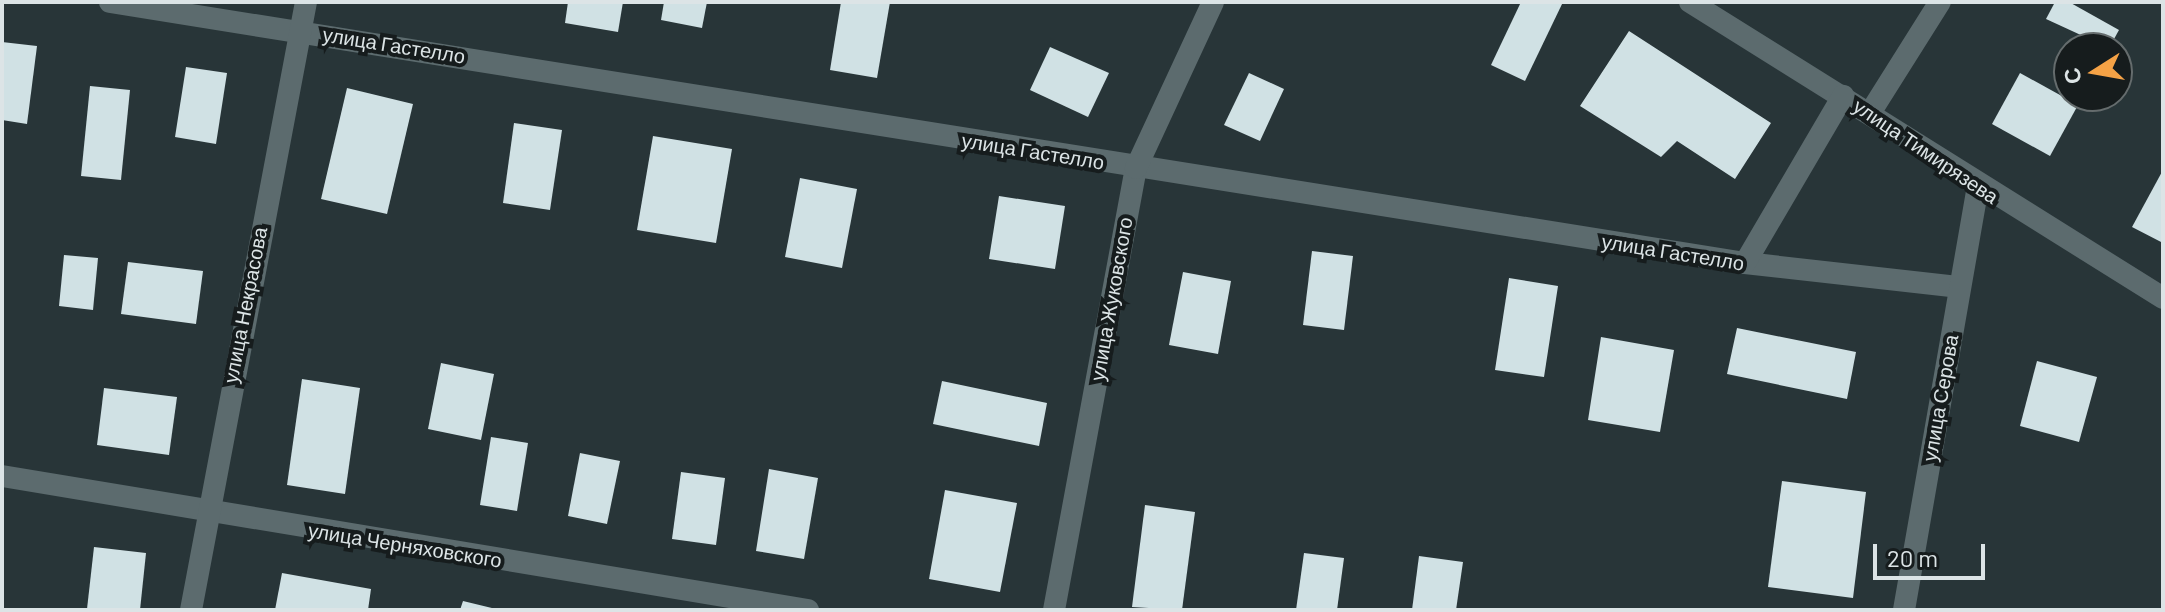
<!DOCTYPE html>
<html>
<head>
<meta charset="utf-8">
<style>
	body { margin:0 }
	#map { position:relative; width:2165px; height:612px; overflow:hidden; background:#283538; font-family:Barlow,sans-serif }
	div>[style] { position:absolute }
	.building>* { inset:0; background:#d0e1e4 }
	.minor>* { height:22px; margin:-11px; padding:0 11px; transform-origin:11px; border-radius:11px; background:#5c6b6e }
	span { translate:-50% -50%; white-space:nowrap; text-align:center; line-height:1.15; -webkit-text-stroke:8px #161c1d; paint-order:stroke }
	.street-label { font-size:20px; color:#dce4e6 }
	.frame { position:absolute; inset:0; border:4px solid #dce4e6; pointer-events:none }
	.north { position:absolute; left:2053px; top:32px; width:80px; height:80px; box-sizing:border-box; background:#161c1d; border:2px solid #656c6d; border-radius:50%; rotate:259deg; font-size:22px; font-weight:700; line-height:32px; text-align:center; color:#dce4e6 }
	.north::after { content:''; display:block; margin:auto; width:28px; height:36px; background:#f5a246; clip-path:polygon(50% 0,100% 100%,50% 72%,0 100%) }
	.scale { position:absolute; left:1873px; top:544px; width:112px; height:36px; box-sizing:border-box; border:4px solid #dce4e6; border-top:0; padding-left:10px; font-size:24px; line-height:28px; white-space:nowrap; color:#dce4e6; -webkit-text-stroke:6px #161c1d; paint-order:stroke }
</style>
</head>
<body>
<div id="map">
	<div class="building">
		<div style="clip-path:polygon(568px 2px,623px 2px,618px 32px,565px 23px)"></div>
		<div style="clip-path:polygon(664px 2px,707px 2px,702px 28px,661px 20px)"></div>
		<div style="clip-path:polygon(841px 2px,890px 2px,877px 78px,830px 70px)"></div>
		<div style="clip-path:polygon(1521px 2px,1563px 2px,1525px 81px,1491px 65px)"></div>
		<div style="clip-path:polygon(2055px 2px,2069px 2px,2119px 30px,2109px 48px,2046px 19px)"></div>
		<div style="clip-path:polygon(1629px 31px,1771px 123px,1735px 179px,1677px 141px,1661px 157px,1580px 106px)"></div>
		<div style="clip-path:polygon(2px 42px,37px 46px,27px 124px,2px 120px)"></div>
		<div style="clip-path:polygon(1050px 47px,1109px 73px,1088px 117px,1030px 90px)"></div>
		<div style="clip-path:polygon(186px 67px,227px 73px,216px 144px,175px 137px)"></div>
		<div style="clip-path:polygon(1249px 73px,1284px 89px,1260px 141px,1224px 125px)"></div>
		<div style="clip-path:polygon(2020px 73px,2078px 105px,2050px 156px,1992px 124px)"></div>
		<div style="clip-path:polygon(90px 86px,130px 90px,121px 180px,81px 176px)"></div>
		<div style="clip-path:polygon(347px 88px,413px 104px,387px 214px,321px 199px)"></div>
		<div style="clip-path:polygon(514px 123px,562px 130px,550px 210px,503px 203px)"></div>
		<div style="clip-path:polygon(653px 136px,732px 149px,716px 243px,637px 230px)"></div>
		<div style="clip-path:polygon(2163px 170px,2163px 243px,2132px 227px)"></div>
		<div style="clip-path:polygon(800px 178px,857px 189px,842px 268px,785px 257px)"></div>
		<div style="clip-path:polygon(999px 196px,1065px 206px,1055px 269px,989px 259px)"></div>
		<div style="clip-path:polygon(1312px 251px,1353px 256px,1344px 330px,1303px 325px)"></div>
		<div style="clip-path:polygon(64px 255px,98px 258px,93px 310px,59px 306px)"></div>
		<div style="clip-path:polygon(128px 262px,203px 271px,196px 324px,121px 314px)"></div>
		<div style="clip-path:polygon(1183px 272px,1231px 281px,1218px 354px,1169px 345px)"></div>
		<div style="clip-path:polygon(1509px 278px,1558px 286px,1544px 377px,1495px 370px)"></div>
		<div style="clip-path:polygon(1737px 328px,1856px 352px,1847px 399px,1727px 374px)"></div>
		<div style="clip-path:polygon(1601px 337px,1674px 350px,1660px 432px,1588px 420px)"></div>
		<div style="clip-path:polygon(2037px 361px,2097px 377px,2079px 442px,2020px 426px)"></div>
		<div style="clip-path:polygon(441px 363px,494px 374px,481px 440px,428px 429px)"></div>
		<div style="clip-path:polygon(302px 379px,360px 388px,345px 494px,287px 485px)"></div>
		<div style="clip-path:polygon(942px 381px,1047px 403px,1039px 446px,933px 424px)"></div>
		<div style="clip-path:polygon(104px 388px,177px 397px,169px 455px,97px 445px)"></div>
		<div style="clip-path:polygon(491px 437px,528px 443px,517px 511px,480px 505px)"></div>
		<div style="clip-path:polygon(580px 453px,620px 461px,607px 524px,568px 516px)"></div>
		<div style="clip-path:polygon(769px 469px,818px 478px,804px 559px,756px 551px)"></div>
		<div style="clip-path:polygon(681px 472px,725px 478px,716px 545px,672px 539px)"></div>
		<div style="clip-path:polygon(1782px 481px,1866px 492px,1853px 598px,1768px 587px)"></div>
		<div style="clip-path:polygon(945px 490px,1017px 503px,1000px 592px,929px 579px)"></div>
		<div style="clip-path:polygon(1145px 505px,1195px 512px,1182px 610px,1132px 607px)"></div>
		<div style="clip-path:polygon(94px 547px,146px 553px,140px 610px,87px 609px)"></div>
		<div style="clip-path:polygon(1304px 553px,1344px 558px,1337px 610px,1296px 610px)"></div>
		<div style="clip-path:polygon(1419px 556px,1463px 562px,1456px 610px,1412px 610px)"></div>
		<div style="clip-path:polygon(282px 573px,371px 589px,368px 610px,275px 610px)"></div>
		<div style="clip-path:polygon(463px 601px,496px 609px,495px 610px,460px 610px)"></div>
	</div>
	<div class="minor">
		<div style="left:110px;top:2px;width:1656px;rotate:9.07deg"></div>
		<div style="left:1745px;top:263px;width:214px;rotate:6.4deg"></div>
		<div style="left:1690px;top:2px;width:558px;rotate:32.04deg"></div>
		<div style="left:1870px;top:113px;width:131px;rotate:-57.8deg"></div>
		<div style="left:1745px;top:263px;width:194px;rotate:-59.6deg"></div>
		<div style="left:2px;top:476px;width:817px;rotate:9.44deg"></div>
		<div style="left:191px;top:610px;width:619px;rotate:-79.29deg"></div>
		<div style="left:1054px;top:610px;width:450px;rotate:-79.5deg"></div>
		<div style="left:1136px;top:168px;width:183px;rotate:-65.1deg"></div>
		<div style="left:1904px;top:610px;width:429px;rotate:-80.1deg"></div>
	</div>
	<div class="street-label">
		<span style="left:394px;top:45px;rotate:9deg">улица Гастелло</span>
		<span style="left:1033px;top:151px;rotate:9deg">улица Гастелло</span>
		<span style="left:1926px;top:151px;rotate:34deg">улица Тимирязева</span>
		<span style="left:1673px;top:252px;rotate:9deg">улица Гастелло</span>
		<span style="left:1111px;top:299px;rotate:-80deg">улица Жуковского</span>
		<span style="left:245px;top:305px;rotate:-79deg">улица Некрасова</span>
		<span style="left:1940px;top:398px;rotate:-80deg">улица Серова</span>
		<span style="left:405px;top:545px;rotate:9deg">улица Черняховского</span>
	</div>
	<div class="frame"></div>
	<div class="north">С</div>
	<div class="scale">20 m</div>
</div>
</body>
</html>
